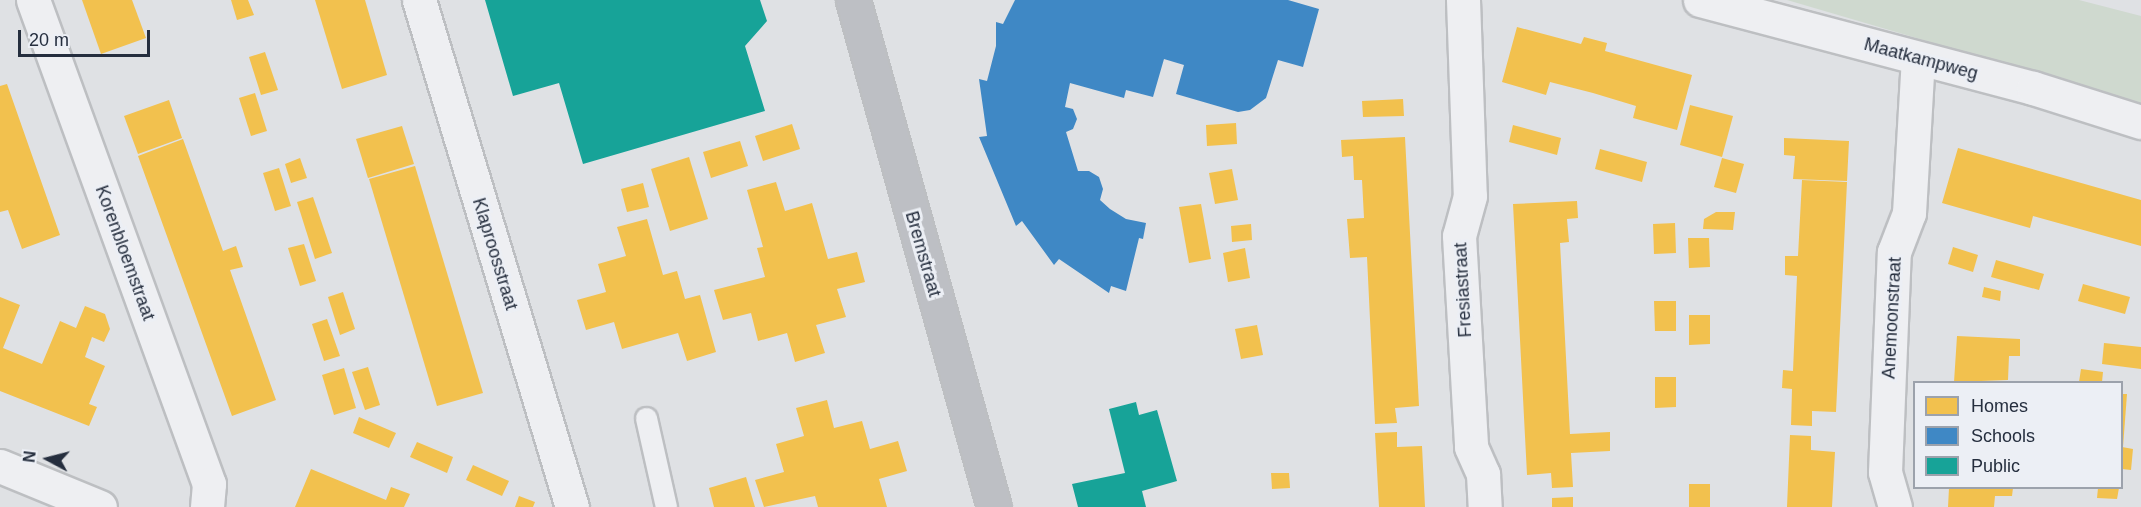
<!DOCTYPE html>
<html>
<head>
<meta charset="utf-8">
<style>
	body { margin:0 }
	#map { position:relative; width:2141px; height:507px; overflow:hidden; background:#dfe1e4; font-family:Arial,sans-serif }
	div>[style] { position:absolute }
	.green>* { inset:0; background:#cfd9cf }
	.homes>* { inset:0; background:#f2c14e }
	.schools>* { inset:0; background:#3f88c5 }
	.public>* { inset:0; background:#17a398 }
	.roads { filter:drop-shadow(2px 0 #bdbfc2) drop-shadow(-2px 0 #bdbfc2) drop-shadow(0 2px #bdbfc2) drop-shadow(0 -2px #bdbfc2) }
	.lane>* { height:21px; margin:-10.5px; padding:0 10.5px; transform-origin:10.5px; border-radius:10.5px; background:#eeeff2 }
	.street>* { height:33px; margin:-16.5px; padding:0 16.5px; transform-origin:16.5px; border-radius:16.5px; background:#eeeff2 }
	.secondary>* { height:33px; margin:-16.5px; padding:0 16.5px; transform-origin:16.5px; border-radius:16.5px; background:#bdbfc4 }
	span { translate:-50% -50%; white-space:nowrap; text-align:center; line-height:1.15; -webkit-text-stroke:6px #eceff5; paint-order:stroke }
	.street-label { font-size:18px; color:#252e3e }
	.legend { position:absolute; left:1913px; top:381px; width:210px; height:108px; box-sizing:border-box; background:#eceff5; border:2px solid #9ca2ac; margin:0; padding:8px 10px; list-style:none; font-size:18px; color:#252e3e }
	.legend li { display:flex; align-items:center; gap:12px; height:30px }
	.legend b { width:30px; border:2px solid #9ca2ac }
	.north { position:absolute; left:18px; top:429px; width:60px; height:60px; -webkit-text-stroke:4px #eceff5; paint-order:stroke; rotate:277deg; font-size:16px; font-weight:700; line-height:24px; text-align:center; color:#252e3e }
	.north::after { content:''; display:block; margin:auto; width:21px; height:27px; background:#252e3e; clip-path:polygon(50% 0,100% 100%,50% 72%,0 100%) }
	.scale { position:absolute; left:18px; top:30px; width:132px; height:27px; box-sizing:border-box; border:3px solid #252e3e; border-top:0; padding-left:8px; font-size:18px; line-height:21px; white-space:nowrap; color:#252e3e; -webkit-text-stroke:4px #eceff5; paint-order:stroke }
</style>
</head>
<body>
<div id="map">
	<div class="green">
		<div style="clip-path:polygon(1787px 0,2079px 0,2141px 16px,2141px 104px)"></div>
	</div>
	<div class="homes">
		<div style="clip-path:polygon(82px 0,132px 0,146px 38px,101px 54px)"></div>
		<div style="clip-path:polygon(231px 0,248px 0,254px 15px,237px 20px)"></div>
		<div style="clip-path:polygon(315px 0,365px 0,387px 75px,342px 89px)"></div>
		<div style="clip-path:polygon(1517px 27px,1581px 44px,1584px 37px,1607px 43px,1605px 51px,1692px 75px,1677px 130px,1633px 118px,1636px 106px,1593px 93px,1550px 82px,1546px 95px,1502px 82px)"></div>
		<div style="clip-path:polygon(265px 52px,278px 90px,261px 95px,249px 57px)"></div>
		<div style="clip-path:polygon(7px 84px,60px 235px,22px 249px,8px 210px,0 212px,0 86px)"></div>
		<div style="clip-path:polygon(255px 93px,267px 131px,251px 136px,239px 98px)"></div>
		<div style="clip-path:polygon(1403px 99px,1404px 116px,1363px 117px,1362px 101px)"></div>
		<div style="clip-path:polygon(169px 100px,182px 138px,138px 154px,124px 116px)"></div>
		<div style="clip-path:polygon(1690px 105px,1733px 116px,1722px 157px,1680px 145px)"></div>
		<div style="clip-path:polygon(1236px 123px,1237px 144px,1207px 146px,1206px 125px)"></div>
		<div style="clip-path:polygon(792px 124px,800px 149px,763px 161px,755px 136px)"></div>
		<div style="clip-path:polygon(1513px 125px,1561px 138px,1557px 155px,1509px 142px)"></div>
		<div style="clip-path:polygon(402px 126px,414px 164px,368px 178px,356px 139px)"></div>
		<div style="clip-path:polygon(1405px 137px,1419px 406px,1395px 408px,1397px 423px,1375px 424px,1367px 257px,1350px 258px,1347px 219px,1364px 218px,1362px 180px,1354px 180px,1353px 156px,1342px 157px,1341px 140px)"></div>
		<div style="clip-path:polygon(1784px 138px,1849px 141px,1847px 181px,1793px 179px,1795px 156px,1784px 155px)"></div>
		<div style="clip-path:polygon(183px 139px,223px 251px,236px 246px,243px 267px,230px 270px,276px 400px,232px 416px,138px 156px)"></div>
		<div style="clip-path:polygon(740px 141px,748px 166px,711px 178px,703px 152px)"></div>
		<div style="clip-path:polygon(1958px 148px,2141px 200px,2141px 246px,2033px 216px,2030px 228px,1942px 203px)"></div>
		<div style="clip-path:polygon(1600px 149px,1647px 162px,1642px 182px,1595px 169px)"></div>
		<div style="clip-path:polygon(689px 157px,708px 219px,670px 231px,651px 169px)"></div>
		<div style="clip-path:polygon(300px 158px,307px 178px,291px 183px,285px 164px)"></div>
		<div style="clip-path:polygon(1722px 158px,1744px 164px,1736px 193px,1714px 187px)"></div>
		<div style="clip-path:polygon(415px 166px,483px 393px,437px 406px,369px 179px)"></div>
		<div style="clip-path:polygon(279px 168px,291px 206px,275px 211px,263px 173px)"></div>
		<div style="clip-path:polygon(1232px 169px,1238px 200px,1215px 204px,1209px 173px)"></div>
		<div style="clip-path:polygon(1802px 180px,1847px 182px,1836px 412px,1812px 411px,1812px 426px,1791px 425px,1792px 389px,1782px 388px,1783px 370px,1793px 371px,1797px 276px,1785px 275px,1785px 256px,1798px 256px)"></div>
		<div style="clip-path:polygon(776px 182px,785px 211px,812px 203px,828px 259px,857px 252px,865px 282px,837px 289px,846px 317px,816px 325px,825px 353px,795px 362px,787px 333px,758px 341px,751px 313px,723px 320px,714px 290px,765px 277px,757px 248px,763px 247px,747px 190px)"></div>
		<div style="clip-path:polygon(643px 183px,649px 207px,627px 212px,621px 189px)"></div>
		<div style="clip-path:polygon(313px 197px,332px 253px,315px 259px,297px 202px)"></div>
		<div style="clip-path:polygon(1577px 201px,1578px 218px,1567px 219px,1569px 242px,1560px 243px,1570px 434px,1610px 432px,1610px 451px,1571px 453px,1573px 487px,1552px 488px,1551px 473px,1527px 475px,1513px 204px)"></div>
		<div style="clip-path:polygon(1201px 204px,1211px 259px,1189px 263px,1179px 207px)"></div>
		<div style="clip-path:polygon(1716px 212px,1735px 212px,1733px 230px,1703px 229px,1704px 219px)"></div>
		<div style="clip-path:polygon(647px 219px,663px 275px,677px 271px,685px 299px,700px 295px,716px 352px,687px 361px,678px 333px,622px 349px,614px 322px,586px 330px,577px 300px,606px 292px,598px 264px,626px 256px,617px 227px)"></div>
		<div style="clip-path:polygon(1675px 223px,1676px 253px,1654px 254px,1653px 224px)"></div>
		<div style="clip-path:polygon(1251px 224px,1252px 240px,1232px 242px,1231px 226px)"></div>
		<div style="clip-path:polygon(1688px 238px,1709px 238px,1710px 267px,1689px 268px)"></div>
		<div style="clip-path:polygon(304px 244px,316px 281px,300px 286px,288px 248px)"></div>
		<div style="clip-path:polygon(1953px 247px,1978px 255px,1973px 272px,1948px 264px)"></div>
		<div style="clip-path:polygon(1245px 248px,1250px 278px,1228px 282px,1223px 253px)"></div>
		<div style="clip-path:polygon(1996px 260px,2044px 274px,2039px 290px,1991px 277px)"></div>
		<div style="clip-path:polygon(2083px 284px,2130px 297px,2125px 314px,2078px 301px)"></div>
		<div style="clip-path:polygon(1984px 287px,2001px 291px,2000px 301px,1982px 297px)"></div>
		<div style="clip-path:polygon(343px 292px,355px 329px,340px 335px,328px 297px)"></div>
		<div style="clip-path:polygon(0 297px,20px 305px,3px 348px,42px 364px,60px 321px,76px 328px,85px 306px,105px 314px,110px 329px,104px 342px,92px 337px,85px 357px,105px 366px,89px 404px,97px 407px,89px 426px,0 391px)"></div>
		<div style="clip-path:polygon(1654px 301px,1676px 301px,1676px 331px,1655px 331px)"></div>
		<div style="clip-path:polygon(1689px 315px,1710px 315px,1710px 344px,1689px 345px)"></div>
		<div style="clip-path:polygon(327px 319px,340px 356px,324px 361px,312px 324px)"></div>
		<div style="clip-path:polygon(1257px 325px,1263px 355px,1241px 359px,1235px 329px)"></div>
		<div style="clip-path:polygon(1957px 336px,2020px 339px,2020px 356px,2009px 356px,2008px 380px,1954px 382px)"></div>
		<div style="clip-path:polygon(2104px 343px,2141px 347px,2141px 369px,2102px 364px)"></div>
		<div style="clip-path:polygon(368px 367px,380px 405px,365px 410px,352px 372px)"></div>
		<div style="clip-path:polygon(344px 368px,356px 408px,334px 415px,322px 375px)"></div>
		<div style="clip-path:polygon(2081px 369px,2103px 372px,2102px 382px,2079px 382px)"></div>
		<div style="clip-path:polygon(1655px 377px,1676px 377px,1676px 407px,1655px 408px)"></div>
		<div style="clip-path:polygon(2122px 394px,2127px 394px,2123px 447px,2122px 447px)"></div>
		<div style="clip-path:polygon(827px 400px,834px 428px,862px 421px,870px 449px,898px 441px,907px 471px,879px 479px,887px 507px,818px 507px,815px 496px,764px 507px,755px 480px,784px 472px,776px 444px,804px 436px,796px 408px)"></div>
		<div style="clip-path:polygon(359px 417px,396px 433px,389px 448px,353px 433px)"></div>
		<div style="clip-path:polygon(1397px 432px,1397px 447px,1422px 446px,1425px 507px,1379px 507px,1375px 433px)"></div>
		<div style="clip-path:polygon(1790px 435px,1811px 436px,1811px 450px,1835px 452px,1832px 507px,1787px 507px)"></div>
		<div style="clip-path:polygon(417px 442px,453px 457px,447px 473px,410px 457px)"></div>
		<div style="clip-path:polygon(2122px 447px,2133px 449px,2131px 470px,2122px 469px)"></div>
		<div style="clip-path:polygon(473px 465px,509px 481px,502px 496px,466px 480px)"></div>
		<div style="clip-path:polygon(311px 469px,386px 500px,391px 487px,410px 494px,404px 507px,295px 507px)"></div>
		<div style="clip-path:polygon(1271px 473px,1289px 473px,1290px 488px,1272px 489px)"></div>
		<div style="clip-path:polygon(746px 477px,755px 507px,714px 507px,709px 488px)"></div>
		<div style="clip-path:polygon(1689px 484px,1710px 484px,1710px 507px,1689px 507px)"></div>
		<div style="clip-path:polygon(1949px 488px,2013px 488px,2012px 496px,1995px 496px,1994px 507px,1948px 507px)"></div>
		<div style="clip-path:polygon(2098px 488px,2119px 488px,2117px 499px,2097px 498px)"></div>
		<div style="clip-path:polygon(519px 496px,535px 502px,533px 507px,515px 507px)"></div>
		<div style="clip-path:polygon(1573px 497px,1573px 507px,1552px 507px,1552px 498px)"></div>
	</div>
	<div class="schools">
		<div style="clip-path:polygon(1015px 0,1288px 0,1319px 9px,1303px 67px,1278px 60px,1266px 98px,1250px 110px,1238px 112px,1176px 94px,1184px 65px,1164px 59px,1153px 97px,1126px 90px,1124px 98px,1070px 83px,1065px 107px,1073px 109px,1077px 119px,1073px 129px,1066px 132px,1078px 171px,1089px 171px,1099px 177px,1103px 189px,1100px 200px,1110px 209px,1126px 219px,1146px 223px,1143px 239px,1139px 238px,1126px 291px,1111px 286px,1109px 293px,1059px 259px,1054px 265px,1022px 221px,1016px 226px,979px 137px,987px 136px,979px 79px,987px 81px,996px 46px,996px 22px,1003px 24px)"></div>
	</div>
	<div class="public">
		<div style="clip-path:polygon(485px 0,760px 0,767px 21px,745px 46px,765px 111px,583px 164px,559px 83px,513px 96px)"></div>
		<div style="clip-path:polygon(1136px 402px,1139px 415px,1157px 410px,1177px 481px,1142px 491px,1146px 507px,1078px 507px,1072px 484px,1125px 473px,1109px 409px)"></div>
	</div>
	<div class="roads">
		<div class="lane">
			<div style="left:646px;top:418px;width:91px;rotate:77.3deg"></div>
		</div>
		<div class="street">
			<div style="left:33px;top:0;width:515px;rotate:70.02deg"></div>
			<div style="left:209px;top:484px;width:23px;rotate:95deg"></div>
			<div style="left:419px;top:0;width:530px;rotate:73.21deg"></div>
			<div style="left:1463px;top:0;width:196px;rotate:88deg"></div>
			<div style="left:1470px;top:196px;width:41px;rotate:105.4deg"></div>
			<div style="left:1459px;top:236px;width:211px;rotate:86.7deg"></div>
			<div style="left:1471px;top:447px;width:30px;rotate:66deg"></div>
			<div style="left:1483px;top:474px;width:33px;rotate:87deg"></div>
			<div style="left:1700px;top:0;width:344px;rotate:14.8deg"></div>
			<div style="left:2033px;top:88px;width:113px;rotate:17.5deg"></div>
			<div style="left:0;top:466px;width:108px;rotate:22.3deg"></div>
			<div style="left:1895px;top:507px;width:36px;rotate:-106deg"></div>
			<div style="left:1885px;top:472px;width:220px;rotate:-87.7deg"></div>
			<div style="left:1894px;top:252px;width:42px;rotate:-69deg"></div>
			<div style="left:1909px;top:213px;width:154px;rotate:-86.7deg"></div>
		</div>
		<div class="secondary">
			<div style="left:853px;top:0;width:526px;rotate:74.46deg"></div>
		</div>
	</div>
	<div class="street-label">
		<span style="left:1921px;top:59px;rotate:15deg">Maatkampweg</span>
		<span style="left:125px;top:253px;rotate:70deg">Korenbloemstraat</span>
		<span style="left:495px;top:254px;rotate:73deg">Klaproosstraat</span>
		<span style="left:923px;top:254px;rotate:74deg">Bremstraat</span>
		<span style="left:1463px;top:290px;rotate:-93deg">Fresiastraat</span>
		<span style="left:1892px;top:318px;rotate:-87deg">Anemoonstraat</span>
	</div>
	<ul class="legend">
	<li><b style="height:16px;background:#f2c14e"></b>Homes</li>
	<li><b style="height:16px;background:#3f88c5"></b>Schools</li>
	<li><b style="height:16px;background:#17a398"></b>Public</li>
	</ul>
	<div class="north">N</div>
	<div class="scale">20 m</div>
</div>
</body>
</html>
